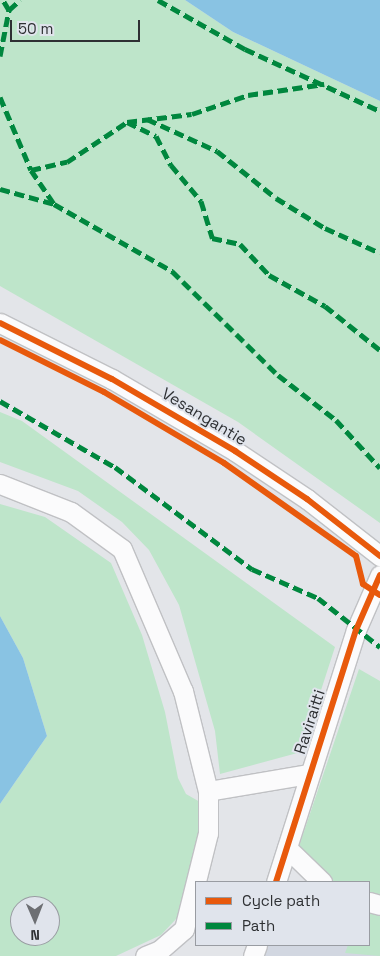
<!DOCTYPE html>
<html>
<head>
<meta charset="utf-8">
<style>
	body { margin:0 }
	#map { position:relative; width:380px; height:956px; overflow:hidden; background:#e3e5e9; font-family:"Space Grotesk",sans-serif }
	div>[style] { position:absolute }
	.built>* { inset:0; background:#d2d7e1 }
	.green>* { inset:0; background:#bee5ca }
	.water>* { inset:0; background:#89c3e3 }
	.roads { filter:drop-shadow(1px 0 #c0c1c4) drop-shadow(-1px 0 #c0c1c4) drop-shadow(0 1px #c0c1c4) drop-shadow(0 -1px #c0c1c4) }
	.minor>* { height:19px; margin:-9.5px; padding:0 9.5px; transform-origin:9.5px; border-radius:9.5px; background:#fbfbfc }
	.quiet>* { height:5px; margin-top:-2.5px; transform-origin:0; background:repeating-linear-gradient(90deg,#00873e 0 10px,transparent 0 15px) }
	.cycleway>* { height:6px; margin:-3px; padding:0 3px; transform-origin:3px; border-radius:3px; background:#e8590c }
	span { translate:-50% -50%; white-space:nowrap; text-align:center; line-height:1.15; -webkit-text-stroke:4px #e0e4ec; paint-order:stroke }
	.street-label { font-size:16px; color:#2e3033 }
	.legend { position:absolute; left:195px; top:881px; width:175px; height:65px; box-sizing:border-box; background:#e0e4ec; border:1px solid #999ca2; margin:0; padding:6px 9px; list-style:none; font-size:15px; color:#2e3033 }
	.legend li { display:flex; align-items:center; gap:10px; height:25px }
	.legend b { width:25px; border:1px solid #999ca2 }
	.north { position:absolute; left:10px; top:896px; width:50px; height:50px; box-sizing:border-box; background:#e0e4ec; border:1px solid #999ca2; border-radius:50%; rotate:179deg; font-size:14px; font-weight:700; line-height:20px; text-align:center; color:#2e3033 }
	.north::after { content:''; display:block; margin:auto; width:18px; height:22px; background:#6d6f73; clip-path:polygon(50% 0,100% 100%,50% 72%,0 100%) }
	.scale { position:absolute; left:10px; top:20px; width:130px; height:22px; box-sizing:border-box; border:2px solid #2e3033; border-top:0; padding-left:6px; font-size:15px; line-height:18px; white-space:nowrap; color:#2e3033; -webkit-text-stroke:4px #e0e4ec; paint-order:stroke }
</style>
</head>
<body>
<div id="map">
	<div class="built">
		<div style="clip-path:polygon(369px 893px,380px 896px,380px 956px,264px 956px,268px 945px,369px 945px)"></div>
	</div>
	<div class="green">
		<div style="clip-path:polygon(0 0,185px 0,233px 32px,380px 101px,380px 523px,238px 422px,0 286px)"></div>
		<div style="clip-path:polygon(0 412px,22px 421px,335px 647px,301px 752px,220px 774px,215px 731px,179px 605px,149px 550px,122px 522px,78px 491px,0 462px)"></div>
		<div style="clip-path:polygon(evenodd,0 504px,45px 517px,111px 563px,142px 635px,165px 712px,178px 778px,186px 794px,200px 802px,202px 823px,177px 918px,161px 935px,116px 956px,0 956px,0 804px,47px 736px,23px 658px,0 616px,0 504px,20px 906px,50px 906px,50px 936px,20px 936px,20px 906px)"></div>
		<div style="clip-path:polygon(359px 669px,380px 681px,380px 896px,369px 893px,369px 882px,334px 882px,299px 846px)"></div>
		<div style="clip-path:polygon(369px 909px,380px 913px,380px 956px,345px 953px,348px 945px,369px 945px)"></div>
	</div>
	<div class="water">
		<div style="clip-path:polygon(185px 0,380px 0,380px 101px,233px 32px)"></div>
		<div style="clip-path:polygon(0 616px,23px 658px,47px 736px,0 804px)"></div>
	</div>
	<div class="roads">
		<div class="minor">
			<div style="left:0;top:323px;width:125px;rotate:26.6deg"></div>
			<div style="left:112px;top:379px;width:143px;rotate:30.3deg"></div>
			<div style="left:235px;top:451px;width:87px;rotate:33.7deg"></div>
			<div style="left:307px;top:499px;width:93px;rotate:38deg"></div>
			<div style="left:0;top:484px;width:76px;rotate:21.5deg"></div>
			<div style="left:71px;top:512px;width:63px;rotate:36deg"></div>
			<div style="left:122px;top:549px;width:155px;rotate:66.8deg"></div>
			<div style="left:183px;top:691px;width:103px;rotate:76deg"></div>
			<div style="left:208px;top:791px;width:42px;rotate:90deg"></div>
			<div style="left:208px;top:833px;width:99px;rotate:104deg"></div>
			<div style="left:184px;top:929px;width:32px;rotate:139deg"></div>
			<div style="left:160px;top:950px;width:16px;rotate:158deg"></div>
			<div style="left:208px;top:791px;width:101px;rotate:-9.6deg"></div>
			<div style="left:287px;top:848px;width:49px;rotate:44.2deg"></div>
			<div style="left:276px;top:882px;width:264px;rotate:-72.4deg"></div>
			<div style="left:356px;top:630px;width:60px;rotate:-66.4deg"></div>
			<div style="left:369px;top:902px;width:11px;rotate:15deg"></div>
			<div style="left:253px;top:956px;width:12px;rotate:-70deg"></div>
		</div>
	</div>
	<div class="quiet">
		<div style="left:158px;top:0;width:100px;rotate:29.4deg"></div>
		<div style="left:245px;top:49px;width:149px;rotate:24.7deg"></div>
		<div style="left:9px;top:10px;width:15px;rotate:-42deg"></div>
		<div style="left:0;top:56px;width:47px;rotate:-78.9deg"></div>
		<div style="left:9px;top:10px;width:12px;rotate:-121deg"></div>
		<div style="left:0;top:97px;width:79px;rotate:67deg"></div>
		<div style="left:31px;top:170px;width:41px;rotate:55.9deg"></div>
		<div style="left:147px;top:119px;width:77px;rotate:24.6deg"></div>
		<div style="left:217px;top:151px;width:75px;rotate:38.5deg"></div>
		<div style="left:276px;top:198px;width:57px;rotate:31.5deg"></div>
		<div style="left:325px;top:228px;width:60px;rotate:24.4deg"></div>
		<div style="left:127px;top:122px;width:32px;rotate:26deg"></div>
		<div style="left:156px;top:136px;width:33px;rotate:63deg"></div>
		<div style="left:171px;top:165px;width:47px;rotate:50.2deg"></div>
		<div style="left:201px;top:201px;width:39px;rotate:73deg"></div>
		<div style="left:212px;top:238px;width:29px;rotate:12deg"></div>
		<div style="left:240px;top:244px;width:42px;rotate:46.9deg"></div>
		<div style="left:269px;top:275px;width:64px;rotate:29deg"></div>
		<div style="left:325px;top:306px;width:70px;rotate:38.7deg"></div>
		<div style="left:31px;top:170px;width:37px;rotate:-13deg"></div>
		<div style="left:67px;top:162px;width:72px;rotate:-33.7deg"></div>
		<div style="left:127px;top:122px;width:65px;rotate:-7deg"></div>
		<div style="left:192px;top:114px;width:59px;rotate:-18.7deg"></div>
		<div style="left:248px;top:95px;width:77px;rotate:-8.2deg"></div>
		<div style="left:0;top:189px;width:56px;rotate:15.5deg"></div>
		<div style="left:54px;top:204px;width:136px;rotate:29.6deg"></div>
		<div style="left:172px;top:271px;width:148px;rotate:44.5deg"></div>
		<div style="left:278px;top:375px;width:73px;rotate:37.8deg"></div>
		<div style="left:336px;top:420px;width:65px;rotate:47.5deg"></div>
		<div style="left:0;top:401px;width:133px;rotate:29.9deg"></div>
		<div style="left:115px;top:467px;width:171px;rotate:36.7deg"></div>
		<div style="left:252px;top:569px;width:72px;rotate:23.7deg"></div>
		<div style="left:318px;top:598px;width:79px;rotate:38.3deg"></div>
	</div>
	<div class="cycleway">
		<div style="left:0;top:323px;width:125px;rotate:26.6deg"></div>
		<div style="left:112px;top:379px;width:143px;rotate:30.3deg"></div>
		<div style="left:235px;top:451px;width:87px;rotate:33.7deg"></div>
		<div style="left:307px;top:499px;width:93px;rotate:38deg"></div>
		<div style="left:0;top:340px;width:116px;rotate:26.6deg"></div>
		<div style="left:104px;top:392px;width:139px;rotate:30.6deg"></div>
		<div style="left:224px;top:463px;width:161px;rotate:35.2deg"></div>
		<div style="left:356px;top:556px;width:29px;rotate:76deg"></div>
		<div style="left:363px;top:584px;width:20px;rotate:33deg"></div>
		<div style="left:276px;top:882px;width:264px;rotate:-72.4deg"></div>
		<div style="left:356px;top:630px;width:60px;rotate:-66.4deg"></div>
	</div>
	<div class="street-label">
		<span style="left:204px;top:417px;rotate:31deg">Vesangantie</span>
		<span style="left:310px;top:722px;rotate:-72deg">Raviraitti</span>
	</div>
	<ul class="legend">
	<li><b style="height:6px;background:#e8590c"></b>Cycle path</li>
	<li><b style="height:6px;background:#00873e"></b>Path</li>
	</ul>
	<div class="north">N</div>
	<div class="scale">50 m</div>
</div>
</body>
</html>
